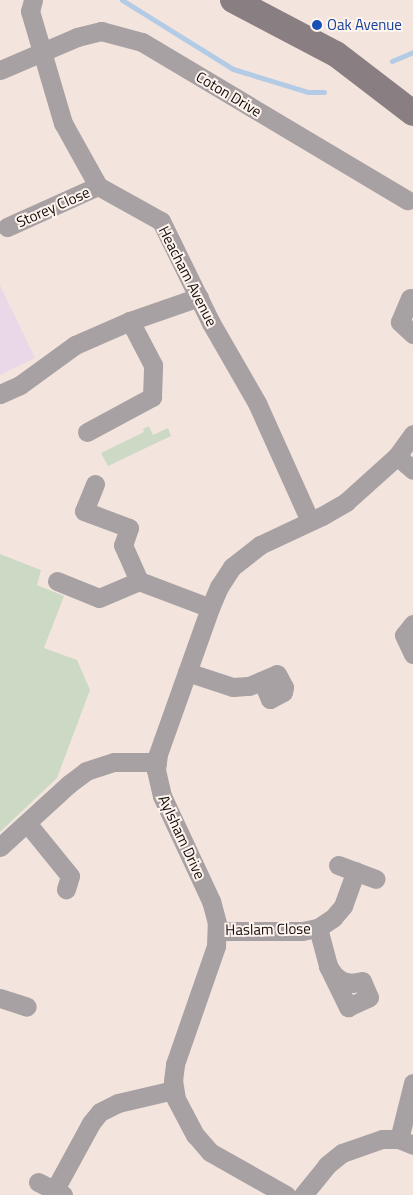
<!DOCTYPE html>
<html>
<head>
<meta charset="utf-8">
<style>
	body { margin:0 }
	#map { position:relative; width:413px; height:1195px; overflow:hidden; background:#f3e5de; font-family:"Titillium Web",sans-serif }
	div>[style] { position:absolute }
	.education>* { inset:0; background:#ead8e9 }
	.green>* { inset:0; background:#ccd9c5 }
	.stream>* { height:5px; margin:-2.5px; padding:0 2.5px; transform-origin:2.5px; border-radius:2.5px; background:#b4cbe5 }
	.minor>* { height:19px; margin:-9.5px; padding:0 9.5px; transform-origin:9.5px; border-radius:9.5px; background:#a8a1a3 }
	.secondary>* { height:26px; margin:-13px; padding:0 13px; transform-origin:13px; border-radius:13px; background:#897f82 }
	.dots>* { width:14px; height:14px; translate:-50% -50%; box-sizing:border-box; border:2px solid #fef3ed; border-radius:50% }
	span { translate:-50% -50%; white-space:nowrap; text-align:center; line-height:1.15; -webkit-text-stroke:4px #fef3ed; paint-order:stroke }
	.transit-label { font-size:15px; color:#164399 }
	.left { translate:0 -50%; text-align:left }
	.street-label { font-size:15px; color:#130f0c }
</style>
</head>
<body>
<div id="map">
	<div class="education">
		<div style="clip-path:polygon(0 285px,35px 358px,0 375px)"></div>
	</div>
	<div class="green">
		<div style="clip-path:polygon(149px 426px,153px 435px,168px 428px,171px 436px,108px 466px,101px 453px,144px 432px,143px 429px)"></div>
		<div style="clip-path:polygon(0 554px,41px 570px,37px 585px,64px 596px,44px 648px,77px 660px,90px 690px,57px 778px,0 832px)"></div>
	</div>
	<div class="stream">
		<div style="left:122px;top:0;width:131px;rotate:31.9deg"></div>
		<div style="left:233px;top:69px;width:78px;rotate:17deg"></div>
		<div style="left:308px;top:92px;width:16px"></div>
		<div style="left:392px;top:61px;width:23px;rotate:-23deg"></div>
	</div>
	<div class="minor">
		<div style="left:33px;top:0;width:11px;rotate:105deg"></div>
		<div style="left:30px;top:11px;width:117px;rotate:73.6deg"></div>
		<div style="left:63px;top:123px;width:72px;rotate:60.9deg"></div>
		<div style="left:98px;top:186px;width:72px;rotate:29.1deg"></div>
		<div style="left:161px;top:221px;width:114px;rotate:63.9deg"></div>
		<div style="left:211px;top:323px;width:92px;rotate:60.1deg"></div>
		<div style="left:257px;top:403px;width:129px;rotate:65.8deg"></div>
		<div style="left:0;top:70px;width:84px;rotate:-23.2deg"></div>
		<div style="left:77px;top:37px;width:25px;rotate:-14deg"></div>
		<div style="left:101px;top:31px;width:42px;rotate:15deg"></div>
		<div style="left:142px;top:42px;width:309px;rotate:30.8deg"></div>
		<div style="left:7px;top:227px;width:100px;rotate:-24.3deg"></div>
		<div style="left:410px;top:298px;width:26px;rotate:113deg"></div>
		<div style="left:400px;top:322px;width:18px;rotate:43deg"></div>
		<div style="left:0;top:394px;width:22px;rotate:-24deg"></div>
		<div style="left:20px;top:385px;width:68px;rotate:-36deg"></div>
		<div style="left:75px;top:345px;width:60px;rotate:-23.6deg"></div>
		<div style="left:130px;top:321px;width:73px;rotate:-19.2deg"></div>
		<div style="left:87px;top:432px;width:74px;rotate:-28.3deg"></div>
		<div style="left:152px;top:397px;width:32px;rotate:-88deg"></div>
		<div style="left:153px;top:365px;width:50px;rotate:-117.6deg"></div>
		<div style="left:397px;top:456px;width:21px;rotate:41deg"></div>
		<div style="left:95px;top:484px;width:29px;rotate:112deg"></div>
		<div style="left:84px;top:511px;width:48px;rotate:20.7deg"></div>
		<div style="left:129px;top:528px;width:18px;rotate:109deg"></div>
		<div style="left:123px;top:545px;width:39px;rotate:66deg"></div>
		<div style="left:139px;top:581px;width:76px;rotate:20.8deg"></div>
		<div style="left:57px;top:581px;width:45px;rotate:22deg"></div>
		<div style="left:99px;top:598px;width:43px;rotate:-23deg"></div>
		<div style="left:413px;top:624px;width:14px;rotate:129deg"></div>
		<div style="left:404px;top:635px;width:21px;rotate:65deg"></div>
		<div style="left:187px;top:672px;width:48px;rotate:18.1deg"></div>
		<div style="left:233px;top:687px;width:16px;rotate:-4deg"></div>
		<div style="left:249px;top:686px;width:30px;rotate:-23deg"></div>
		<div style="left:277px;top:674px;width:15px;rotate:62deg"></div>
		<div style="left:284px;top:687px;width:5px;rotate:101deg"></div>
		<div style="left:283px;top:692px;width:15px;rotate:152deg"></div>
		<div style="left:270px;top:699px;width:20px;rotate:-114deg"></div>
		<div style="left:27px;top:823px;width:68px;rotate:50.9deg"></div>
		<div style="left:70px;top:876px;width:14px;rotate:107deg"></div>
		<div style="left:0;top:847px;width:93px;rotate:-42.4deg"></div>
		<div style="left:69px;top:784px;width:21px;rotate:-37deg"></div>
		<div style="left:86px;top:771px;width:29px;rotate:-18deg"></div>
		<div style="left:114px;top:762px;width:43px"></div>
		<div style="left:338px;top:865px;width:40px;rotate:20.2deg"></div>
		<div style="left:318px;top:928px;width:39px;rotate:75deg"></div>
		<div style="left:328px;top:966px;width:46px;rotate:64deg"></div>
		<div style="left:348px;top:1007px;width:23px;rotate:-25deg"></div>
		<div style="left:369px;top:997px;width:17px;rotate:-114deg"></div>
		<div style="left:362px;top:981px;width:10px;rotate:169deg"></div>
		<div style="left:352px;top:983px;width:10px;rotate:-169deg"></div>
		<div style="left:342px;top:981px;width:10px;rotate:-143deg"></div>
		<div style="left:334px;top:975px;width:11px;rotate:-124deg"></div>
		<div style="left:218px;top:931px;width:84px"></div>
		<div style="left:302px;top:931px;width:16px;rotate:-11deg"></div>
		<div style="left:318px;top:928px;width:18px;rotate:-34deg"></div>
		<div style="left:333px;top:918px;width:16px;rotate:-50deg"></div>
		<div style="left:343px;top:906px;width:37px;rotate:-70deg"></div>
		<div style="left:0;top:998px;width:28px;rotate:18deg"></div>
		<div style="left:413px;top:1083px;width:58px;rotate:104deg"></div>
		<div style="left:399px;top:1139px;width:15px;rotate:23deg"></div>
		<div style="left:38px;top:1182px;width:28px;rotate:27deg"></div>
		<div style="left:54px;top:1191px;width:77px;rotate:-61.4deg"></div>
		<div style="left:91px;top:1123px;width:14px;rotate:-51deg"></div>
		<div style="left:100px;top:1112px;width:20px;rotate:-27deg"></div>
		<div style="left:118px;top:1103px;width:57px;rotate:-13.1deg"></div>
		<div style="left:286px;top:1195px;width:87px;rotate:-150.5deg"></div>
		<div style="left:210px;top:1152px;width:23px;rotate:-131deg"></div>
		<div style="left:195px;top:1135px;width:41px;rotate:-117.8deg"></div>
		<div style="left:176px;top:1099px;width:18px;rotate:-99deg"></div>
		<div style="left:173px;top:1081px;width:17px;rotate:-83deg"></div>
		<div style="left:175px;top:1064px;width:125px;rotate:-70.8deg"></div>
		<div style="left:216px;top:946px;width:23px;rotate:-88deg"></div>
		<div style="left:217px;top:923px;width:23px;rotate:-105deg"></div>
		<div style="left:211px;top:901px;width:116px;rotate:-115deg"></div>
		<div style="left:162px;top:796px;width:27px;rotate:-103deg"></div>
		<div style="left:156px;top:770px;width:16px;rotate:-83deg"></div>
		<div style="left:158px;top:754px;width:155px;rotate:-70.4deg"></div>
		<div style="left:210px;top:608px;width:23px;rotate:-67deg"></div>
		<div style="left:219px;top:587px;width:24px;rotate:-57deg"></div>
		<div style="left:232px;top:567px;width:36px;rotate:-38deg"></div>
		<div style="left:260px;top:545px;width:68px;rotate:-25.1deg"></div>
		<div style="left:322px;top:516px;width:28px;rotate:-30deg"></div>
		<div style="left:346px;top:502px;width:69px;rotate:-42deg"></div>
		<div style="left:397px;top:456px;width:27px;rotate:-54deg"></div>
		<div style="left:303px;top:1195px;width:38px;rotate:-51deg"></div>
		<div style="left:327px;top:1165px;width:19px;rotate:-39deg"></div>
		<div style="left:342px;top:1153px;width:42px;rotate:-19.3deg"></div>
		<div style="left:382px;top:1139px;width:17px"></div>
	</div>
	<div class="secondary">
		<div style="left:233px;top:0;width:116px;rotate:27.7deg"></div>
		<div style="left:336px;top:54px;width:97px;rotate:37.5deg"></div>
	</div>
	<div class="dots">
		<div style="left:317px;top:25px;background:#1a4fb4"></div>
	</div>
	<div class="transit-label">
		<span class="left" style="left:327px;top:25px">Oak Avenue</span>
	</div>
	<div class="street-label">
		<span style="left:229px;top:94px;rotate:31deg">Coton Drive</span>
		<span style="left:53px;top:207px;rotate:-24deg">Storey Close</span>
		<span style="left:188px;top:276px;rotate:63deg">Heacham Avenue</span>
		<span style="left:182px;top:837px;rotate:65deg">Aylsham Drive</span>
		<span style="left:268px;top:929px;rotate:-1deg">Haslam Close</span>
	</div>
</div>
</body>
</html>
